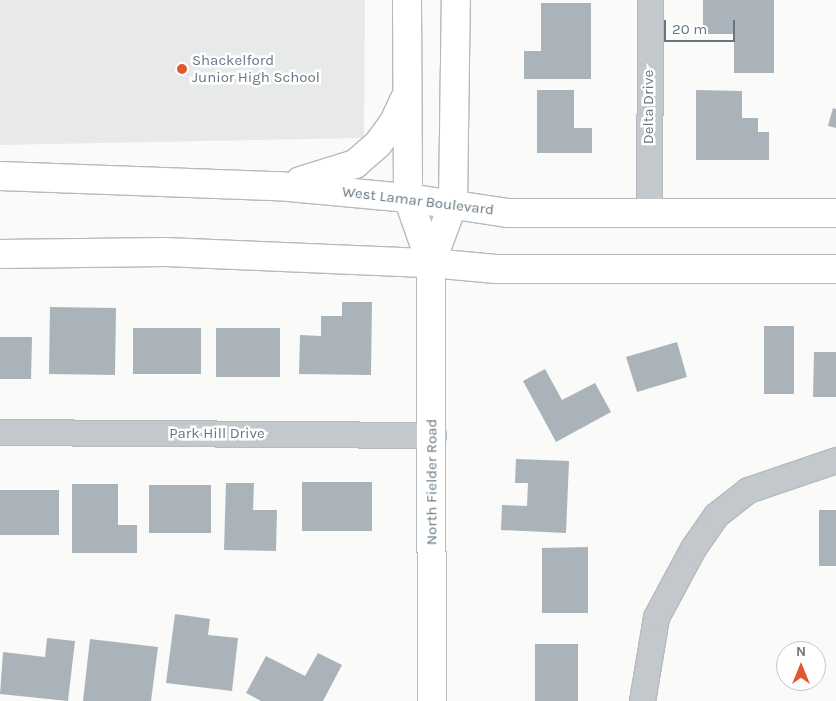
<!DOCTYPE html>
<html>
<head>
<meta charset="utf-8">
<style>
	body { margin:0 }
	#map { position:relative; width:836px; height:701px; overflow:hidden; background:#fafaf8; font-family:Karla,sans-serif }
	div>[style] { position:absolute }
	.built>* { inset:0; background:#e8e9e9 }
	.building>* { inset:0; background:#aab3b9 }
	.roads { filter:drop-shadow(1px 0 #b5babe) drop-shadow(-1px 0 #b5babe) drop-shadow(0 1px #b5babe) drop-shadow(0 -1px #b5babe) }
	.minor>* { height:25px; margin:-12.5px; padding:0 12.5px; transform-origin:12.5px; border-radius:12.5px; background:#c3c8cc }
	.major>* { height:28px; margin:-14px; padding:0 14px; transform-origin:14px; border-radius:14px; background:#fff }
	.dots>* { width:14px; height:14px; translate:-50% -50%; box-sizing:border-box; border:2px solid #fff; border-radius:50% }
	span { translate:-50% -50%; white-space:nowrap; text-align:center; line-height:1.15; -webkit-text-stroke:5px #fff; paint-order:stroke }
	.poi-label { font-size:15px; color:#657683 }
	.left { translate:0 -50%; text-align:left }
	.street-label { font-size:15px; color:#657683 }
	.north { position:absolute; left:776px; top:641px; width:50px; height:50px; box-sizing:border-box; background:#fff; border:1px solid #c1c8cd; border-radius:50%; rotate:0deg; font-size:14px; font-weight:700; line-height:20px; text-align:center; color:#657683 }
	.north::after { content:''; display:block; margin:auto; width:18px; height:22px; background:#e4572e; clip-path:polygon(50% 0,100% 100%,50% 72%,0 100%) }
	.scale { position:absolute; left:664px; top:20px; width:71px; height:22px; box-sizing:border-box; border:2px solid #657683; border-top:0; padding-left:6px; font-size:15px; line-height:18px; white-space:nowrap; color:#657683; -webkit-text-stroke:4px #fff; paint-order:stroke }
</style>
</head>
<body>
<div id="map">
	<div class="built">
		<div style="clip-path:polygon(0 0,365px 0,364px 138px,0 145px)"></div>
	</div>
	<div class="building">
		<div style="clip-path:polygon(703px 0,774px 0,774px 73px,734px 73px,734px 34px,703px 34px)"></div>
		<div style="clip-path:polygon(541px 3px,591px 3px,591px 79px,524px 79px,524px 51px,541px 51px)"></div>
		<div style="clip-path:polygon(537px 90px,574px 90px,574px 128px,592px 128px,592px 153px,537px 153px)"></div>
		<div style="clip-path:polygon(696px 90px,742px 91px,742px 118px,758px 118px,758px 132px,769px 132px,769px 160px,696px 160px)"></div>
		<div style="clip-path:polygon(833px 108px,836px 109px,836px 128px,828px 126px)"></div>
		<div style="clip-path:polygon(342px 302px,372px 302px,371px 375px,299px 374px,300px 335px,321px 336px,321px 316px,342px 316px)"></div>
		<div style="clip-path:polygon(50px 307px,116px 308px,115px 375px,49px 374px)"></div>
		<div style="clip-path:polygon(764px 326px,794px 326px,794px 394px,764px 394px)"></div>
		<div style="clip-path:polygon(133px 328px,201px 328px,201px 374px,133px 374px)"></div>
		<div style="clip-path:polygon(216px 328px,280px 328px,280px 377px,216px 377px)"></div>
		<div style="clip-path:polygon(0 337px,32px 337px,31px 379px,0 379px)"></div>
		<div style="clip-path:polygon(677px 342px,687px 377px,637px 392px,626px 357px)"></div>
		<div style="clip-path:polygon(814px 352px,836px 352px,836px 397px,813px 397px)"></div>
		<div style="clip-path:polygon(545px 369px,562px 400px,595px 383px,611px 412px,556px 442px,523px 381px)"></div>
		<div style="clip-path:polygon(516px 459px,569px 461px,566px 533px,501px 530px,502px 505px,527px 506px,528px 483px,515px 483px)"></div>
		<div style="clip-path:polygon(302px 482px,372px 482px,372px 531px,302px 531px)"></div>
		<div style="clip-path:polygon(226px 483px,254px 483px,253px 510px,277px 510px,276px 551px,224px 550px)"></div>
		<div style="clip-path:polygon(72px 484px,118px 484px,118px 525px,137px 525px,137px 553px,72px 553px)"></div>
		<div style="clip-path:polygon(149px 485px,211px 485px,211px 533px,149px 533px)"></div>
		<div style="clip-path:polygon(0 490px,59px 490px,59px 535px,0 535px)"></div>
		<div style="clip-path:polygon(819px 510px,836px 510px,836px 566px,819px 566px)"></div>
		<div style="clip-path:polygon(588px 547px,588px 613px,542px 613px,542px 548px)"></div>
		<div style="clip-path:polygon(175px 614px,210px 619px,208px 635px,238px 638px,232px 691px,166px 683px)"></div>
		<div style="clip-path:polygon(47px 638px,75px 641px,68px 701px,0 694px,3px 652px,45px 657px)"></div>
		<div style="clip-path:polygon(90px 639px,158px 647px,151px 701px,83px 701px)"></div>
		<div style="clip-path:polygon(535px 644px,578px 644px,578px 701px,535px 701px)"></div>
		<div style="clip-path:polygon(318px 653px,342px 665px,323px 701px,261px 701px,246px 693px,266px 656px,305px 676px)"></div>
	</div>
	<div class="roads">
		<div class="minor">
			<div style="left:649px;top:214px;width:214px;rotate:-89.7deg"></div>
			<div style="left:0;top:432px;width:433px;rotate:0.4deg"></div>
			<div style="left:642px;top:701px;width:85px;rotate:-80.5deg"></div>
			<div style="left:656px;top:617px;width:78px;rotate:-61.8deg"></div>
			<div style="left:693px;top:548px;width:40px;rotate:-55.1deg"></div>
			<div style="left:716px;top:515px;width:41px;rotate:-38deg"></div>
			<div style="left:748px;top:490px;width:93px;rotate:-18.8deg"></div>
		</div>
		<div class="major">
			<div style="left:407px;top:0;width:198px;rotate:89.7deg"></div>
			<div style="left:408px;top:198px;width:69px;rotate:70.5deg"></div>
			<div style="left:431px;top:263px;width:438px;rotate:89.9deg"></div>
			<div style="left:0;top:176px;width:278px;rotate:2.1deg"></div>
			<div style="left:278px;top:186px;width:131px;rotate:5.3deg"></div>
			<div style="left:408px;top:198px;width:100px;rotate:8.6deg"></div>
			<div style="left:507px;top:213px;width:329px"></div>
			<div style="left:300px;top:181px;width:58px;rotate:-17.2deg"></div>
			<div style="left:355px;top:164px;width:30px;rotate:-41deg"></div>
			<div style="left:378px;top:144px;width:27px;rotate:-54deg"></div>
			<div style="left:394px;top:122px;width:26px;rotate:-65deg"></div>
			<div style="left:0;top:254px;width:165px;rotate:-0.7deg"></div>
			<div style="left:165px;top:252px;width:266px;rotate:2.4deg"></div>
			<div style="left:431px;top:263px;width:65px;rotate:5.3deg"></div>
			<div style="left:496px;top:269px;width:340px"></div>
			<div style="left:431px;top:263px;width:63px;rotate:-69.6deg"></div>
			<div style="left:453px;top:204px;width:204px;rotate:-89.2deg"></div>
		</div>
	</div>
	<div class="dots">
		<div style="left:182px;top:69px;background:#e4572e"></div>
	</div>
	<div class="poi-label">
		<span class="left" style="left:192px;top:69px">Shackelford<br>Junior High School</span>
	</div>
	<div class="street-label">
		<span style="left:649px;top:107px;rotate:-90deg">Delta Drive</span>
		<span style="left:418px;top:201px;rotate:7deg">West Lamar Boulevard</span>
		<span style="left:217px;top:434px">Park Hill Drive</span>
		<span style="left:432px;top:482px;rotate:-90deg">North Fielder Road</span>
	</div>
	<div class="north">N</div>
	<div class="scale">20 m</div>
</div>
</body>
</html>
